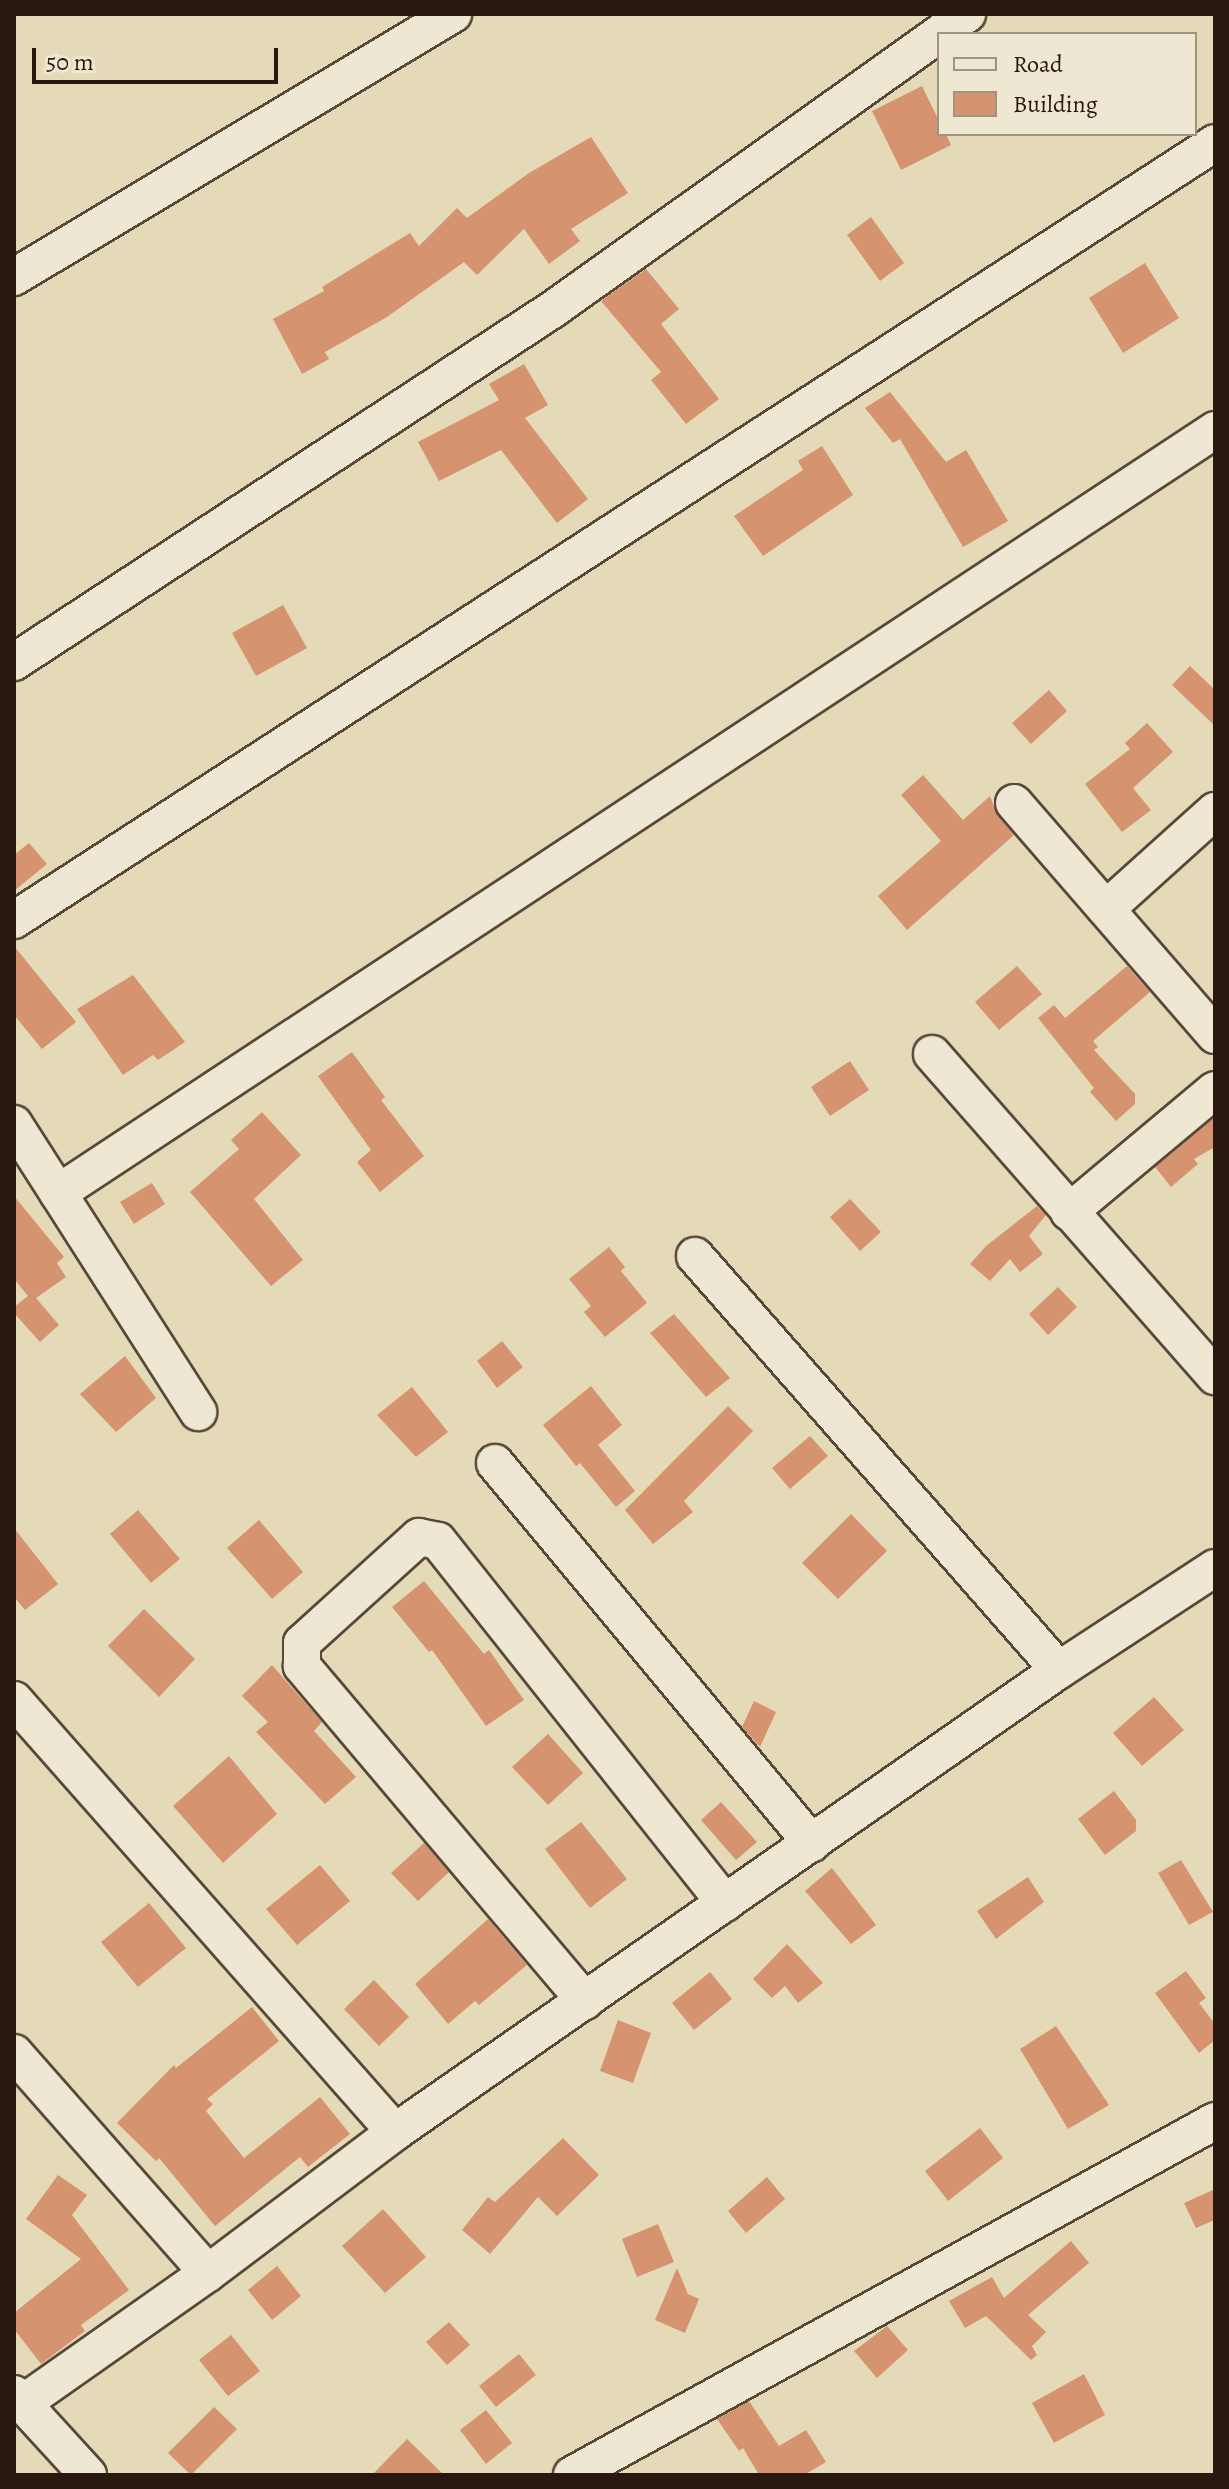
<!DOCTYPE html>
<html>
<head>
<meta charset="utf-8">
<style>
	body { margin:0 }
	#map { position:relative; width:1229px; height:2489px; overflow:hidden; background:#e5dab8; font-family:Alegreya,serif }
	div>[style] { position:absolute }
	.building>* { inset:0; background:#d5946f }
	.roads { filter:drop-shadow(2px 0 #57483a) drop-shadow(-2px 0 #57483a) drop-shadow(0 2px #57483a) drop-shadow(0 -2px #57483a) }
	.street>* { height:36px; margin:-18px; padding:0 18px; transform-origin:18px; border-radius:18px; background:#eee7d1 }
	span { translate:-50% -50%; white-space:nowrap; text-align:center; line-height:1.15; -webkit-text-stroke:8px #eee7d1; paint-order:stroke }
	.frame { position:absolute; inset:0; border:16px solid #281810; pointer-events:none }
	.legend { position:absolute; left:937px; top:32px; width:260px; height:104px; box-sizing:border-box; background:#eee7d1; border:2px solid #9f9484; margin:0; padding:10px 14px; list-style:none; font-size:24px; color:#281810 }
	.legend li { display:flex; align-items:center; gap:16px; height:40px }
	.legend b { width:40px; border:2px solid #9f9484 }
	.scale { position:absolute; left:32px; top:48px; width:246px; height:36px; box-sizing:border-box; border:4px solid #281810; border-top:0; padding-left:10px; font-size:24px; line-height:28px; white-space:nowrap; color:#281810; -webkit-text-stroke:6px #eee7d1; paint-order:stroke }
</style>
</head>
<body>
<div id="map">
	<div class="building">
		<div style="clip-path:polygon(922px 86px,939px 121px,939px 134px,946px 134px,951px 145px,901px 170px,872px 111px)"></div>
		<div style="clip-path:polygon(591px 137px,628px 193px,571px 229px,580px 241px,549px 264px,524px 229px,477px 275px,464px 262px,387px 317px,325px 352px,329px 359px,302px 374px,273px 319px,324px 291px,322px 287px,410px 233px,419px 246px,457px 208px,467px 218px,529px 173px)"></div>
		<div style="clip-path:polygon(871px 217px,904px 263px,880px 281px,847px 235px)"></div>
		<div style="clip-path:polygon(1145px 263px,1179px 318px,1123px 353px,1089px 298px)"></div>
		<div style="clip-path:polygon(646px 269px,679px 309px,661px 324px,719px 399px,686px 424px,651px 380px,661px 372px,601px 301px)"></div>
		<div style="clip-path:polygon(524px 364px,548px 405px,525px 418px,588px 499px,557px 523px,501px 450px,439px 481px,418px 442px,499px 400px,489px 384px)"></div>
		<div style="clip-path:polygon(890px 392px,946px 462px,966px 450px,1008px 521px,963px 547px,900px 439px,893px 443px,865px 408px)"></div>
		<div style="clip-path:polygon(822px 446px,853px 495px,763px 556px,734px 516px,803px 470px,798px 461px)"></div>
		<div style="clip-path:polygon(283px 605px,307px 648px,256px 676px,232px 633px)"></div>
		<div style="clip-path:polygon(1190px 666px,1215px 690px,1215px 726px,1172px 685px)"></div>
		<div style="clip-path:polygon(1049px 690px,1067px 711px,1031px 744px,1012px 723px)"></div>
		<div style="clip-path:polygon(1147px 723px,1173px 752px,1133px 788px,1151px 810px,1122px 832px,1085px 784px,1130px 749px,1125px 743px)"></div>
		<div style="clip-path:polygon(923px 775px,963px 820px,990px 796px,998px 816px,1014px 835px,907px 930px,878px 896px,941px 841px,901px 795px)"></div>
		<div style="clip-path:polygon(29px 843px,47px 864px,14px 891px,14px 855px)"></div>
		<div style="clip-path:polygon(14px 946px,76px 1022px,42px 1049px,14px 1015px)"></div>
		<div style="clip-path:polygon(1017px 966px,1042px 994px,999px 1030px,975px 1002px)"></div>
		<div style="clip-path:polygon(1127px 966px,1150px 992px,1093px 1041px,1098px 1047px,1094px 1050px,1135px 1094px,1135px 1104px,1116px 1121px,1090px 1092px,1094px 1088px,1038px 1018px,1054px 1005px,1065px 1018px)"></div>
		<div style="clip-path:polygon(133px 975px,185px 1042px,158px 1060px,153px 1055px,123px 1075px,77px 1009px)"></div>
		<div style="clip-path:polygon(352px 1052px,385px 1097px,381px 1100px,424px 1156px,380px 1192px,357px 1162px,371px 1150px,318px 1076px)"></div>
		<div style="clip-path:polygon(850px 1061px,869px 1090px,830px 1116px,811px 1087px)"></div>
		<div style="clip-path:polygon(262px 1112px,301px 1155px,254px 1199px,303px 1260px,271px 1286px,190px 1192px,239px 1149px,231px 1140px)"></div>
		<div style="clip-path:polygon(1215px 1117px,1215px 1147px,1194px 1159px,1198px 1164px,1171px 1187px,1155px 1167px)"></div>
		<div style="clip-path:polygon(152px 1183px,165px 1204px,134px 1224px,120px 1202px)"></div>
		<div style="clip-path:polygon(14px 1196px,64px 1257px,57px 1263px,66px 1277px,36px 1298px,59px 1325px,40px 1342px,14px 1313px,14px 1307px,28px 1296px,14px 1279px)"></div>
		<div style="clip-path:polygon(850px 1199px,881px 1232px,860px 1251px,830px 1217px)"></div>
		<div style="clip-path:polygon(1037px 1206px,1046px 1215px,1029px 1236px,1043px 1254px,1020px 1272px,1010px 1259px,990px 1281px,970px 1264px,986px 1246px)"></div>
		<div style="clip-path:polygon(609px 1247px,625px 1267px,621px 1271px,647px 1303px,605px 1337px,584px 1312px,591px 1306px,569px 1279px)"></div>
		<div style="clip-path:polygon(1058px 1287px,1077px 1307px,1048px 1335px,1029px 1314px)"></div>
		<div style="clip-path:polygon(674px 1314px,730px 1378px,706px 1397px,650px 1333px)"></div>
		<div style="clip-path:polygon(502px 1341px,523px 1367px,497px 1388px,477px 1361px)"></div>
		<div style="clip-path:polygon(125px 1356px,156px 1398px,116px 1432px,80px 1394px)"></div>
		<div style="clip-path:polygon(591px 1386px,622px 1425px,598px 1445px,635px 1491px,616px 1507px,580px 1463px,576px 1466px,543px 1425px)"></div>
		<div style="clip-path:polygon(412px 1387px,448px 1432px,416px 1457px,377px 1415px)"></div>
		<div style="clip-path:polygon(728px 1406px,753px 1431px,684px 1501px,693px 1512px,653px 1544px,625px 1510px)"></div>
		<div style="clip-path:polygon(810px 1436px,828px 1456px,790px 1489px,772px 1468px)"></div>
		<div style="clip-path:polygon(138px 1510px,180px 1559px,151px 1583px,110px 1534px)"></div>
		<div style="clip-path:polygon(851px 1514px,887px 1551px,838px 1599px,802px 1563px)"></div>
		<div style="clip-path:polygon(259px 1520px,303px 1572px,272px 1599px,227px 1548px)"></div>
		<div style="clip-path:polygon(14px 1528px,58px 1584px,25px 1610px,14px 1597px)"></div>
		<div style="clip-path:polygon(424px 1581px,484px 1654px,489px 1650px,524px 1700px,486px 1726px,432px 1650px,429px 1652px,392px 1607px)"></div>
		<div style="clip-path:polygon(144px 1609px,195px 1659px,159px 1697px,108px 1646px)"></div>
		<div style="clip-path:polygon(272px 1665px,322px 1722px,314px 1731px,356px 1777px,325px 1804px,256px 1732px,268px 1722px,242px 1696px)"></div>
		<div style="clip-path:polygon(1154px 1697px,1184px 1730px,1142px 1766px,1113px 1733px)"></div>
		<div style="clip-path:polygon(754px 1701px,776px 1712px,760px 1747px,742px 1727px)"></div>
		<div style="clip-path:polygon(548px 1734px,583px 1773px,548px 1805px,512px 1767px)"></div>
		<div style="clip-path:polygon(229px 1756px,277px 1814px,223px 1863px,173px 1806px)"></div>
		<div style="clip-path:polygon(1114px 1791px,1136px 1820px,1136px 1831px,1105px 1855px,1078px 1819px)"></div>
		<div style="clip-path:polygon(721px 1802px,757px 1842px,736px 1860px,701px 1820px)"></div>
		<div style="clip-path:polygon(581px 1822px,627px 1879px,590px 1908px,545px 1849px)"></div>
		<div style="clip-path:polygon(424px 1843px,449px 1872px,418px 1901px,391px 1873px)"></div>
		<div style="clip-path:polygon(1181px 1860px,1213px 1912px,1189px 1925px,1158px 1873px)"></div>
		<div style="clip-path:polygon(320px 1865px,350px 1901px,297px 1945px,266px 1909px)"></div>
		<div style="clip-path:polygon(832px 1868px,876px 1925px,851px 1944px,805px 1891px)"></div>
		<div style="clip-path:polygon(1028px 1877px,1044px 1902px,996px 1939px,977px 1911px)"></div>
		<div style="clip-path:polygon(149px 1903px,186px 1948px,138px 1987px,101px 1942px)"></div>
		<div style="clip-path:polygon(488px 1919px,527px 1965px,479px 2005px,475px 2001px,448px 2024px,415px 1984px)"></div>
		<div style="clip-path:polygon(787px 1944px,823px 1983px,798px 2003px,785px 1986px,772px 1998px,753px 1979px)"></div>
		<div style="clip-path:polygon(1186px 1971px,1206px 1998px,1199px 2003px,1215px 2024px,1215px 2040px,1199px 2053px,1155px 1993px)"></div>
		<div style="clip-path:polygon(710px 1972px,732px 1999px,694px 2030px,672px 2003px)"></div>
		<div style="clip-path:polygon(374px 1980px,409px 2017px,379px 2046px,344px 2009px)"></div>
		<div style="clip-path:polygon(252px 2007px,279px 2041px,207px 2099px,213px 2104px,206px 2111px,244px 2158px,320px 2097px,350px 2134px,308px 2167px,300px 2157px,215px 2226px,159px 2158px,156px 2161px,117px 2123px,174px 2065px,176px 2068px)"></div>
		<div style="clip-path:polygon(618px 2020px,651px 2033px,633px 2083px,600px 2071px)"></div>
		<div style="clip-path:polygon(1056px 2026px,1109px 2105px,1068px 2129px,1020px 2049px)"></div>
		<div style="clip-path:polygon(980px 2128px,1003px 2158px,948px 2201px,925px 2171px)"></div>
		<div style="clip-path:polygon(563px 2138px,599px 2175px,557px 2216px,538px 2197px,490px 2254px,462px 2230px,488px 2197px,495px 2202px)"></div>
		<div style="clip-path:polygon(58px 2175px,87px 2195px,72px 2215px,129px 2290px,81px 2325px,85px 2331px,41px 2364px,14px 2329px,14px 2313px,81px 2259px,26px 2219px)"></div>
		<div style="clip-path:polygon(767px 2177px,785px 2199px,746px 2233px,728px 2211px)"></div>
		<div style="clip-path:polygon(1215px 2189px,1215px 2220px,1196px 2228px,1184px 2203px)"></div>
		<div style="clip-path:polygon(383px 2209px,426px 2257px,385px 2293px,342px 2246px)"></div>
		<div style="clip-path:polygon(658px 2224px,674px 2262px,637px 2277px,622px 2239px)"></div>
		<div style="clip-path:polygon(1071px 2241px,1089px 2263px,1028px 2315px,1046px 2332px,1032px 2346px,1037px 2355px,1031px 2360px,986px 2316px,965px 2328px,949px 2301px,992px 2277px,1004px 2298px)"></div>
		<div style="clip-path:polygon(277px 2266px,301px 2296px,272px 2320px,248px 2290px)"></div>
		<div style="clip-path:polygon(677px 2268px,688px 2294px,699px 2299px,685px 2333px,655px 2320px)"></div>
		<div style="clip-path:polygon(449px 2322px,470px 2345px,447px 2365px,426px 2342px)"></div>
		<div style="clip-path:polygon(887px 2326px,908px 2350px,877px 2378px,854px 2351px)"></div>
		<div style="clip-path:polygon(231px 2335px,260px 2371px,228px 2396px,199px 2360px)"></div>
		<div style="clip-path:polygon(519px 2354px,536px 2375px,496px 2407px,479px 2386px)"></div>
		<div style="clip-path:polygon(1084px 2374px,1105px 2415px,1054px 2443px,1032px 2403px)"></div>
		<div style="clip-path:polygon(749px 2401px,779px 2446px,806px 2430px,826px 2462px,804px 2475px,759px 2475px,743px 2448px,739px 2451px,717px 2419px)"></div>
		<div style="clip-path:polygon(214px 2407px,237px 2429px,191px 2475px,168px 2453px)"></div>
		<div style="clip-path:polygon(486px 2410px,512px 2443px,486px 2464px,460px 2430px)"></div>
		<div style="clip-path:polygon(407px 2439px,444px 2475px,372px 2475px)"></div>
	</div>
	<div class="roads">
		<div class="street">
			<div style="left:14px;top:277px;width:512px;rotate:-30.93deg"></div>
			<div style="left:14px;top:662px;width:643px;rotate:-33.2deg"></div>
			<div style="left:552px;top:310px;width:510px;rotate:-35.5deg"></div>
			<div style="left:1014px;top:803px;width:307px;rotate:49.1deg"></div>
			<div style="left:1106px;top:909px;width:147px;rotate:-42deg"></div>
			<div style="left:14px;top:920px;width:1430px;rotate:-32.9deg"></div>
			<div style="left:932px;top:1054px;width:429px;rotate:48.7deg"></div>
			<div style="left:14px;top:1124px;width:342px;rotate:57.4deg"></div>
			<div style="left:58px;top:1193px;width:1386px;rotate:-33.4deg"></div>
			<div style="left:1069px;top:1212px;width:190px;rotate:-39.9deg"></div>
			<div style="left:695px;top:1256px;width:551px;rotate:48.68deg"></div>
			<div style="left:495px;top:1463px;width:495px;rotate:50.2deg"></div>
			<div style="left:14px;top:1700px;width:576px;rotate:48.59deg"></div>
			<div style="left:585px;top:2001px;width:439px;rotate:-130.2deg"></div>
			<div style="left:302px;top:1666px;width:23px;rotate:-90deg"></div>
			<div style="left:302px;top:1643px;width:158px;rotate:-42.2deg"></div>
			<div style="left:419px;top:1537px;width:19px;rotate:12deg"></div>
			<div style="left:438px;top:1541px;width:462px;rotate:51.6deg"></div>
			<div style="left:14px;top:2053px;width:293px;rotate:48.6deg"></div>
			<div style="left:14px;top:2394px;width:110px;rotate:47.6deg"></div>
			<div style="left:23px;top:2403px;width:226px;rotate:-35.1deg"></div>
			<div style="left:208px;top:2273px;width:234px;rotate:-37deg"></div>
			<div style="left:395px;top:2132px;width:809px;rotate:-34.83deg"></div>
			<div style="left:1059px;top:1670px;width:186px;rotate:-33.2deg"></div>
			<div style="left:572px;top:2475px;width:734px;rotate:-28.83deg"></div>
		</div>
	</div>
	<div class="frame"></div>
	<ul class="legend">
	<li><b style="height:10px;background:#eee7d1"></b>Road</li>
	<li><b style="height:22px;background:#d5946f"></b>Building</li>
	</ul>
	<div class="scale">50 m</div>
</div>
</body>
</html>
